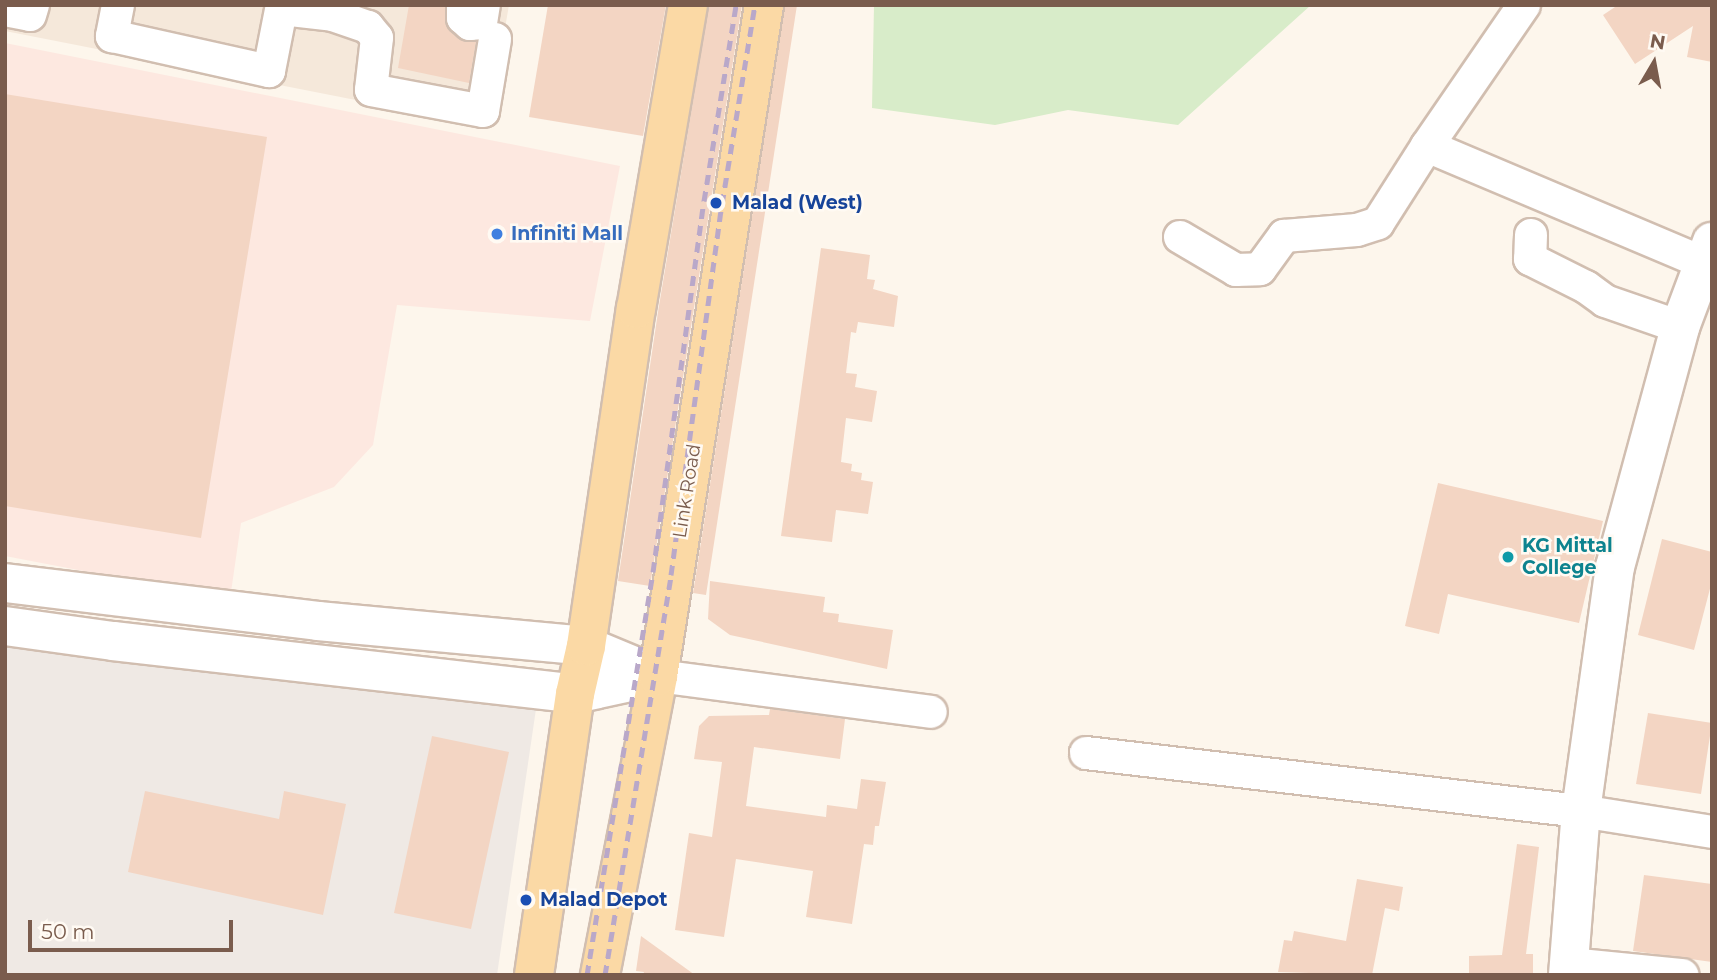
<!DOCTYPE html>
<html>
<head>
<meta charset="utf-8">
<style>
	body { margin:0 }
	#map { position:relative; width:1717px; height:980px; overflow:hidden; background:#fdf6ec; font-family:Montserrat,sans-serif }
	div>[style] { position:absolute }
	.residential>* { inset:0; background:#f5e8da }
	.commercial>* { inset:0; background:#fde8e0 }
	.industrial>* { inset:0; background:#efe9e4 }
	.green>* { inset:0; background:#d8ecc9 }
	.building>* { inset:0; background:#f3d5c3 }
	.roads { filter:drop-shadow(2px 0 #d1beb0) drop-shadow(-2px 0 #d1beb0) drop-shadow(0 2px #d1beb0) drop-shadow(0 -2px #d1beb0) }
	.minor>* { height:32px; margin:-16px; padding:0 16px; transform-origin:16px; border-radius:16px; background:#fff }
	.tertiary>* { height:38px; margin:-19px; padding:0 19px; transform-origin:19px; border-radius:19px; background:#fff }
	.primary>* { height:38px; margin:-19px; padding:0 19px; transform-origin:19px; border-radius:19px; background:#fbd9a5 }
	.rail>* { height:5px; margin-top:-2.5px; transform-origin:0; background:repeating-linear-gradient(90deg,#b9a8c9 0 10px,transparent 0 17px) }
	.dots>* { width:19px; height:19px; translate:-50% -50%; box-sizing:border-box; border:4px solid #fffaf3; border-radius:50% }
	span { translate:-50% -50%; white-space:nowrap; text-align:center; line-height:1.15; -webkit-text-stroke:5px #fffaf3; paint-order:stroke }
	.transit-label { font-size:19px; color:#164399; font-weight:700 }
	.left { translate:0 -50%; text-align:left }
	.shop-label { font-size:19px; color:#366cbe; font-weight:700 }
	.street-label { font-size:19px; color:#7a5c4d }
	.culture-label { font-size:19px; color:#0d838f; font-weight:700 }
	.frame { position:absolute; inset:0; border:7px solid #7a5c4d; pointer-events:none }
	.north { position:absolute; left:1619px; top:28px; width:70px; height:70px; -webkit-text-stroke:5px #fffaf3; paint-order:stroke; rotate:10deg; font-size:19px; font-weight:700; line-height:28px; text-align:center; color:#7a5c4d }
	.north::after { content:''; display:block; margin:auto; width:24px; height:32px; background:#7a5c4d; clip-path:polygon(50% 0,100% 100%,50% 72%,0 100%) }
	.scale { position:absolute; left:28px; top:920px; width:205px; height:32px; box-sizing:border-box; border:4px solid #7a5c4d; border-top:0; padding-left:9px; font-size:21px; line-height:24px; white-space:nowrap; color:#7a5c4d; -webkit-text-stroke:5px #fffaf3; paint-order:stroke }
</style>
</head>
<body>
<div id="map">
	<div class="residential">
		<div style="clip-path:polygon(5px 5px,509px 5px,488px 126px,5px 31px)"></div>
	</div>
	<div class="commercial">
		<div style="clip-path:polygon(5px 43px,620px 166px,590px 321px,397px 305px,373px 445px,334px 487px,241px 523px,230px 599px,5px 556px)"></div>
	</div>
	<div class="industrial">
		<div style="clip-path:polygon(5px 643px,536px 709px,497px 975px,5px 975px)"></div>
	</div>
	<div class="green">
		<div style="clip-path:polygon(874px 5px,1311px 5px,1178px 125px,1068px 110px,995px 125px,872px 108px)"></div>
	</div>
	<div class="building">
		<div style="clip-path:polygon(409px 5px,445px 5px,446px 25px,451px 32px,464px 41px,476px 42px,469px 83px,398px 68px)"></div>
		<div style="clip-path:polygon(548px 5px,666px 5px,643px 136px,529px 117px)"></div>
		<div style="clip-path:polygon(709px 5px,742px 5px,650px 586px,618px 581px,658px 312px)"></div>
		<div style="clip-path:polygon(785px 5px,797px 5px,706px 595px,693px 593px)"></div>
		<div style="clip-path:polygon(1618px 5px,1712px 5px,1712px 62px,1687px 57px,1693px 26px,1635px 64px,1603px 15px)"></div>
		<div style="clip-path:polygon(5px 94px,267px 137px,201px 538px,5px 506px)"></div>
		<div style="clip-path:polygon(821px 248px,870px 255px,867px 279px,875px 280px,873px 289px,898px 296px,894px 327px,858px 322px,856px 333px,851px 332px,846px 373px,857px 374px,855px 387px,877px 391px,872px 422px,846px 418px,841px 462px,852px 464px,851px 471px,862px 473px,861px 480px,873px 482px,868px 514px,836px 510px,832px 542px,781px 536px)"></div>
		<div style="clip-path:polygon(1438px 483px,1603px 521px,1579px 623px,1448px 594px,1439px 634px,1405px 626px)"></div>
		<div style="clip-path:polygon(1662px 539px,1712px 552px,1712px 581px,1694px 650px,1638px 635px)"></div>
		<div style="clip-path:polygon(710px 581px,825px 597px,823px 612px,839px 614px,838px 622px,893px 630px,887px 669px,730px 635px,708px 619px)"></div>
		<div style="clip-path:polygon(770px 709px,845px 719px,840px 759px,754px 747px,746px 806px,826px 817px,827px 805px,857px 809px,861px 779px,886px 782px,879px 826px,875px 826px,873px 845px,864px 844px,852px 924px,806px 917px,813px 871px,736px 859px,724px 937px,675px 930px,689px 833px,712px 837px,722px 762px,694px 759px,699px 726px,709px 716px,769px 715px)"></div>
		<div style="clip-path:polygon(1648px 713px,1712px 723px,1701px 794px,1636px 784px)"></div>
		<div style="clip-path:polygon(432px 736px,509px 752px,471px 929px,394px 913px)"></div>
		<div style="clip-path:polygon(145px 791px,279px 819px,284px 791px,346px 804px,323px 915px,128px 872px)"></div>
		<div style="clip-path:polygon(1517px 844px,1539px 847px,1526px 954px,1533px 954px,1533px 975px,1469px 975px,1469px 956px,1502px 955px)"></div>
		<div style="clip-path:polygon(1644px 875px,1712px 884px,1712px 962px,1633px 951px)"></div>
		<div style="clip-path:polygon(1357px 879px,1403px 887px,1399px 911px,1385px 908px,1372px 975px,1278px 972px,1284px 940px,1292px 941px,1294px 931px,1346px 941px)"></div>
		<div style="clip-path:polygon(641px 936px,695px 975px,643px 975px,644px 972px,636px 971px)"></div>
	</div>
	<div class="roads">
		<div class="minor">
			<div style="left:118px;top:5px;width:32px;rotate:101deg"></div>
			<div style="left:112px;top:36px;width:161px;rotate:12.6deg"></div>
			<div style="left:269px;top:71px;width:67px;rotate:-78.9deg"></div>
			<div style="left:463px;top:5px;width:13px;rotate:90deg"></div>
			<div style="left:463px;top:18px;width:9px;rotate:41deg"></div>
			<div style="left:470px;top:24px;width:11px;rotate:-5deg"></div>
			<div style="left:481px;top:23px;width:18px;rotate:-81deg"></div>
			<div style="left:1524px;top:5px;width:171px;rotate:124.5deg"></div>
			<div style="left:1427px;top:146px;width:301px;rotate:22.9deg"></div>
			<div style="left:282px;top:9px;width:51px;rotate:6.7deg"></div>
			<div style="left:333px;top:15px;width:37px;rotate:19deg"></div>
			<div style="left:368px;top:27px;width:14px;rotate:51deg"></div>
			<div style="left:377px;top:38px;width:52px;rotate:96.6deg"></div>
			<div style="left:371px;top:90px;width:114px;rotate:10.6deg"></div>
			<div style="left:483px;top:111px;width:73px;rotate:-80.5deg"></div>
			<div style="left:5px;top:10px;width:25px;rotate:11deg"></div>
			<div style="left:30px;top:15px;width:10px;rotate:-73deg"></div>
			<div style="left:1531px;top:235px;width:24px;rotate:92deg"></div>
			<div style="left:1530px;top:259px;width:63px;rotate:26.6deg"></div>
			<div style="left:1586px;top:287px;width:24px;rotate:36deg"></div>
			<div style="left:1605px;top:301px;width:79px;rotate:19.1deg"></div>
			<div style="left:1180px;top:237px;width:65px;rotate:30.5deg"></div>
			<div style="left:1236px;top:270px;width:24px;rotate:-2deg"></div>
			<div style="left:1260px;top:269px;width:41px;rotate:-54deg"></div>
			<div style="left:1284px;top:236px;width:73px;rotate:-4.7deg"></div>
			<div style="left:1357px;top:230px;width:22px;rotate:-18deg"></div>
			<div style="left:1378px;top:223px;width:91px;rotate:-57.5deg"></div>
			<div style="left:658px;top:676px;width:275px;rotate:7.5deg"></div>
			<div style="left:1086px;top:753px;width:498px;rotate:6.7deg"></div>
			<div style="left:1581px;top:811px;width:133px;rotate:9.1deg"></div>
			<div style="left:1570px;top:964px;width:113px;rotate:5.6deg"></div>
		</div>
		<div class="tertiary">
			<div style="left:5px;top:583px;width:315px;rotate:6.9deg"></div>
			<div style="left:318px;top:621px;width:269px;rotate:5.3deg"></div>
			<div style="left:586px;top:646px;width:78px;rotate:22.6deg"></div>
			<div style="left:5px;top:626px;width:109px;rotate:7.9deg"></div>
			<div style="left:113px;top:641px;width:465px;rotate:6.5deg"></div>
			<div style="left:575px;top:694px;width:85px;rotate:-12.2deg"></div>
			<div style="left:1568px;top:975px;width:165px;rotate:-85.5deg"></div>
			<div style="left:1581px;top:811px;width:246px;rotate:-82.1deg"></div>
			<div style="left:1615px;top:567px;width:249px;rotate:-74.8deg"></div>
			<div style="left:1680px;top:327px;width:91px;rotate:-69.4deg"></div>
		</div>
		<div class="primary">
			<div style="left:534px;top:975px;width:284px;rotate:-81.7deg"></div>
			<div style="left:575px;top:694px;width:49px;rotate:-77.1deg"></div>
			<div style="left:586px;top:646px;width:341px;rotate:-81.6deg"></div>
			<div style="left:636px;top:309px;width:308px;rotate:-80.3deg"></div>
			<div style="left:600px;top:975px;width:305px;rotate:-79deg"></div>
			<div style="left:658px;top:676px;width:679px;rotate:-81.02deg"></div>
		</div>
	</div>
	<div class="rail">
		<div style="left:587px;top:975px;width:408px;rotate:-80.7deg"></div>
		<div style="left:653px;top:572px;width:374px;rotate:-82.2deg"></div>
		<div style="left:704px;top:201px;width:199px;rotate:-80.7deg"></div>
		<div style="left:605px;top:975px;width:405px;rotate:-80.6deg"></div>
		<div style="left:671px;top:575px;width:374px;rotate:-82.2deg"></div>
		<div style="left:722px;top:204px;width:202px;rotate:-80.6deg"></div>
	</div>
	<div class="dots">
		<div style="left:716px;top:203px;background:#1a4fb4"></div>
		<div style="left:497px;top:234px;background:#3f7fe0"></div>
		<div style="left:1508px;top:557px;background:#0f9aa8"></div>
		<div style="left:526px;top:900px;background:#1a4fb4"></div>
	</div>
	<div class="transit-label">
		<span class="left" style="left:732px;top:203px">Malad (West)</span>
		<span class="left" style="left:540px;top:900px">Malad Depot</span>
	</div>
	<div class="shop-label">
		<span class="left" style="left:511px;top:234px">Infiniti Mall</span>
	</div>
	<div class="street-label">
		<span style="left:687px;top:491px;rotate:-81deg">Link Road</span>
	</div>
	<div class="culture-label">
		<span class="left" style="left:1522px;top:557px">KG Mittal<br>College</span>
	</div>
	<div class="frame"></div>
	<div class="north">N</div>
	<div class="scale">50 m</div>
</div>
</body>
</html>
